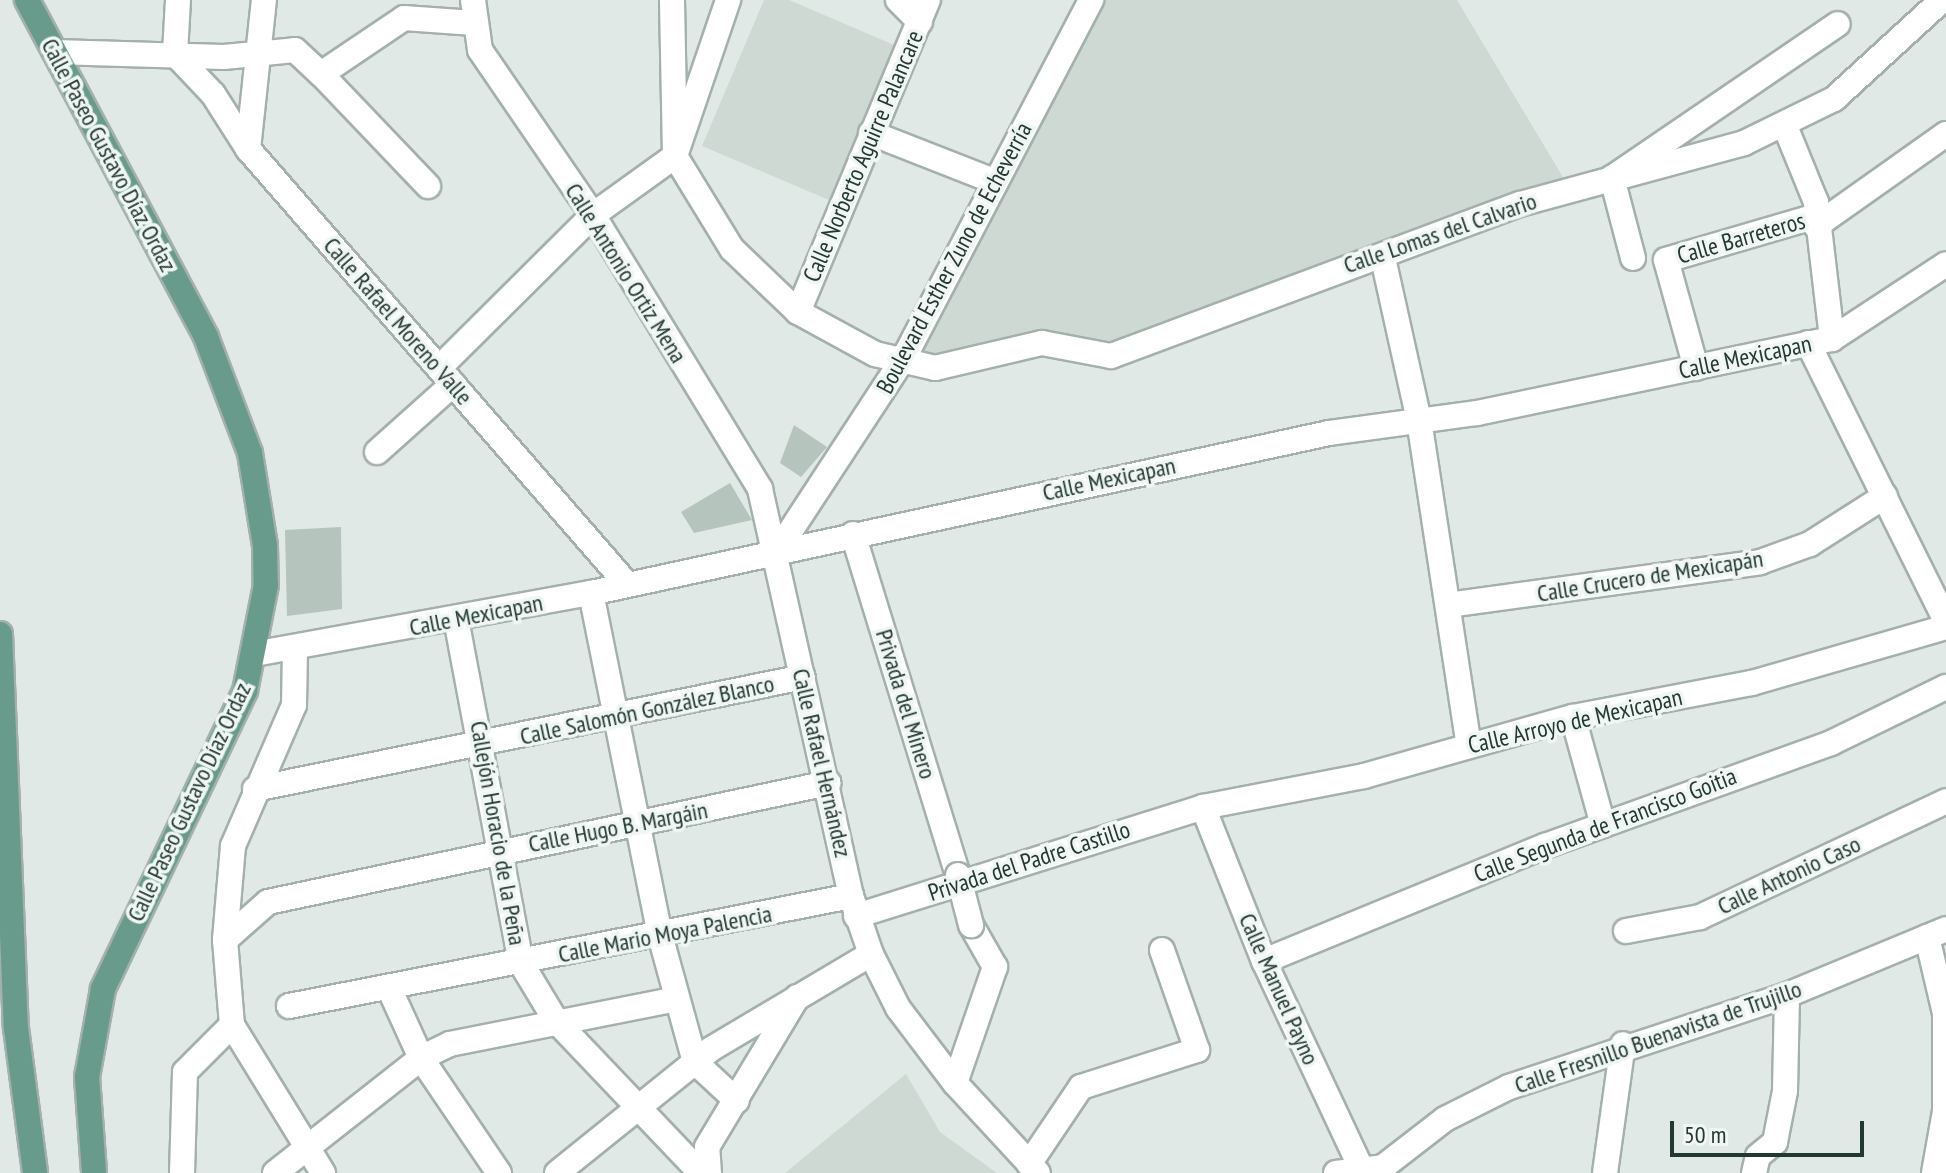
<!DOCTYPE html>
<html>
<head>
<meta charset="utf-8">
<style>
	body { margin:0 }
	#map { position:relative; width:1946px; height:1173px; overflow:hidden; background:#e0e9e5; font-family:"PT Sans Narrow",sans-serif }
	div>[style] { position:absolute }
	.built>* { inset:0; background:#ced9d3 }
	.building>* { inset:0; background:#b5c4bd }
	.roads { filter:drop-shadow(2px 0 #a3b0ab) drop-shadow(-2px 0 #a3b0ab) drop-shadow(0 2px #a3b0ab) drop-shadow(0 -2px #a3b0ab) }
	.minor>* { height:24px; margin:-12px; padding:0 12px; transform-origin:12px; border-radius:12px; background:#fff }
	.major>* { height:24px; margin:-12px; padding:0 12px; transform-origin:12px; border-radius:12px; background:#689b8c }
	.bridges { filter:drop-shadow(2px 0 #a3b0ab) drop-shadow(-2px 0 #a3b0ab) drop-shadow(0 2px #a3b0ab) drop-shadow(0 -2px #a3b0ab) }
	.minor-bridge>* { height:24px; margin:-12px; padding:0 12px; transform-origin:12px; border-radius:12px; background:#fff }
	span { translate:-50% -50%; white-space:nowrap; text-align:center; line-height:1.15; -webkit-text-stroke:7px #eff6f3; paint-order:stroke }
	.street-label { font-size:24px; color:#223831 }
	.scale { position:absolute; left:1670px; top:1121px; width:194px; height:36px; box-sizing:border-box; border:4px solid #223831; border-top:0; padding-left:10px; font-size:24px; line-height:28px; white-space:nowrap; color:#223831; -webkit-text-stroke:6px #eff6f3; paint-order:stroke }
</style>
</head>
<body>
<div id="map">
	<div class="built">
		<div style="clip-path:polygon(764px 0,789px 0,894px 45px,829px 200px,702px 146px)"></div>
		<div style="clip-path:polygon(1092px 0,1457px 0,1570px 189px,1111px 356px,1042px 343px,905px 356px)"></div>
		<div style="clip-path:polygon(906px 1074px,940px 1132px,997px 1173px,785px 1173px)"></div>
	</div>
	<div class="building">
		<div style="clip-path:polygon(794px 425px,827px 447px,801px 477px,780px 463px)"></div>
		<div style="clip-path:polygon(730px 483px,752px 520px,694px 533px,681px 512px)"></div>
		<div style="clip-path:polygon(341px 527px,342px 609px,287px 616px,285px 530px)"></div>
	</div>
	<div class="roads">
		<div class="minor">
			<div style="left:178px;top:0;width:54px;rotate:93.2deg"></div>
			<div style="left:175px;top:54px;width:55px;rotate:46.5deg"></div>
			<div style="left:213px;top:94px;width:65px;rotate:57.5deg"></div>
			<div style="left:248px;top:149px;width:577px;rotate:48.94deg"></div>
			<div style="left:473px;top:0;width:50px;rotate:82deg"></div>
			<div style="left:480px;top:50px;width:200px;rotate:55.6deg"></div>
			<div style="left:593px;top:215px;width:321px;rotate:58.6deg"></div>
			<div style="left:760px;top:489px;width:417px;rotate:77.4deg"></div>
			<div style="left:851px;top:896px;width:61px;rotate:71deg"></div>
			<div style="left:871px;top:954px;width:60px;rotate:63.4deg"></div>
			<div style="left:898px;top:1008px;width:94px;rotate:52.8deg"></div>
			<div style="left:955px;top:1083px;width:122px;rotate:47.3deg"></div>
			<div style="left:672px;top:0;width:156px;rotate:88.9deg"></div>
			<div style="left:675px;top:156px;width:109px;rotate:58.5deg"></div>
			<div style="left:732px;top:249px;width:91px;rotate:43.7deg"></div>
			<div style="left:798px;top:312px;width:88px;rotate:28.6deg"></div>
			<div style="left:875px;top:354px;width:62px;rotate:13.1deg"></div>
			<div style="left:935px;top:368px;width:110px;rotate:-13.2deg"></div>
			<div style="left:1042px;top:343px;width:70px;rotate:10.7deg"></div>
			<div style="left:1111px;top:356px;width:436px;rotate:-20.4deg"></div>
			<div style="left:1520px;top:204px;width:232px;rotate:-15.2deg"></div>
			<div style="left:1744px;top:143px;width:100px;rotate:-26.1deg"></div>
			<div style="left:1834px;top:99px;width:147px;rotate:-42.5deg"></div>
			<div style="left:898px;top:0;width:31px;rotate:45deg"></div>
			<div style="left:55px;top:52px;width:169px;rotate:1.7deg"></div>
			<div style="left:224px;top:57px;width:71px;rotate:-5.6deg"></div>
			<div style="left:295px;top:50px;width:35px;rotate:43deg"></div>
			<div style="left:321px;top:74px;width:100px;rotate:-34deg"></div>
			<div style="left:404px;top:18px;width:70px;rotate:4.1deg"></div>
			<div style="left:321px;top:74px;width:155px;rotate:46.3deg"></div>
			<div style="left:1785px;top:126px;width:82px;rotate:67.8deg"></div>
			<div style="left:1816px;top:202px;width:138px;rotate:83.3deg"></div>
			<div style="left:871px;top:133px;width:134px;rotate:21.4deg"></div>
			<div style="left:248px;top:149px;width:150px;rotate:-83.9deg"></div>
			<div style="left:1816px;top:226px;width:159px;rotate:-35.3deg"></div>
			<div style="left:1383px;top:258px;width:166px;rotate:77.5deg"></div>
			<div style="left:1419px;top:420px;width:329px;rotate:81.3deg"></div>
			<div style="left:1633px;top:258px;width:83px;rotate:-104.7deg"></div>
			<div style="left:1612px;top:178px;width:273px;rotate:-34.3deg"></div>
			<div style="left:798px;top:312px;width:338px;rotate:-67.4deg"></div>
			<div style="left:1808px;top:343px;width:310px;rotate:63.6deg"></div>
			<div style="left:439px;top:368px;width:217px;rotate:-44.8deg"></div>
			<div style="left:593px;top:215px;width:101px;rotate:-35.7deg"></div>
			<div style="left:675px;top:156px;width:165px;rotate:-71.2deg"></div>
			<div style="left:1696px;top:368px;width:112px;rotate:-105.5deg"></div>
			<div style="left:1666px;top:260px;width:156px;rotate:-16.3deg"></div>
			<div style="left:377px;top:452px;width:102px;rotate:-41.8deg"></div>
			<div style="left:853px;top:534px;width:357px;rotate:72.9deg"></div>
			<div style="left:778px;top:550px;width:232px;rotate:-56.8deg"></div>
			<div style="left:905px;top:356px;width:402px;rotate:-62.4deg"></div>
			<div style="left:591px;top:593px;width:349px;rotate:78.6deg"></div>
			<div style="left:660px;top:935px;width:132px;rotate:74.6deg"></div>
			<div style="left:695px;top:1062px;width:57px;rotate:42.9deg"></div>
			<div style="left:1448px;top:605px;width:315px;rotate:-7.8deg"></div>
			<div style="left:1760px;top:562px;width:53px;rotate:-19.8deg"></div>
			<div style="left:1810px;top:544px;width:89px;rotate:-32.6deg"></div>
			<div style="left:456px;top:619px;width:350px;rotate:79.3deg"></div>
			<div style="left:521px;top:963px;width:68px;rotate:58.9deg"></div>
			<div style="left:556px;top:1021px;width:210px;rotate:46.4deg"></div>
			<div style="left:295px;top:649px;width:56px;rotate:91deg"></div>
			<div style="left:294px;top:705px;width:154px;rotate:113.4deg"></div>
			<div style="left:233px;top:846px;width:94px;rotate:94.9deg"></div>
			<div style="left:225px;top:940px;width:85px;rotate:85.3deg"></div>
			<div style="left:232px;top:1025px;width:174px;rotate:58.4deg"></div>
			<div style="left:254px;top:654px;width:342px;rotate:-10.3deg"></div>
			<div style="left:591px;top:593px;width:755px;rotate:-12.23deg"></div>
			<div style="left:1329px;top:433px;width:149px;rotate:-7.7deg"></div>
			<div style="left:1477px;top:413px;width:363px;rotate:-11.8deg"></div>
			<div style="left:1832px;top:339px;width:136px;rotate:-33.3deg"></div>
			<div style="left:1573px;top:717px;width:112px;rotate:74.5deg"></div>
			<div style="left:255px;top:789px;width:559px;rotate:-11.55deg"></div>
			<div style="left:1203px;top:807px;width:166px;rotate:68.4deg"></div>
			<div style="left:1264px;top:961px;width:229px;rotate:64.9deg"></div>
			<div style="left:856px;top:916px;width:364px;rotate:-17.4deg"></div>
			<div style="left:1203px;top:807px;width:164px;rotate:-10.9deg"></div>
			<div style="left:1364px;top:776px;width:217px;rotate:-15.8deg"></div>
			<div style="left:1573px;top:717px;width:182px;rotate:-10.8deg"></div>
			<div style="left:1752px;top:683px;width:202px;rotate:-16.1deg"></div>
			<div style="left:1626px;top:931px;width:75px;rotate:-10.7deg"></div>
			<div style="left:1700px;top:917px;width:272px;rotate:-25.2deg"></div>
			<div style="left:1927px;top:937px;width:78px;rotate:76.7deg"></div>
			<div style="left:1945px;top:1013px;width:98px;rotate:90deg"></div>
			<div style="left:1945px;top:1111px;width:63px;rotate:100.1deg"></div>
			<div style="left:225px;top:940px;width:57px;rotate:-41.5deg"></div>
			<div style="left:268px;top:902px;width:573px;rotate:-12deg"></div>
			<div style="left:1264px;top:961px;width:304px;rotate:-22.3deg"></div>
			<div style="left:1545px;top:846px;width:304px;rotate:-19.8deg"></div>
			<div style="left:1831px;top:743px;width:128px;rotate:-26deg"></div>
			<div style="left:390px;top:990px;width:75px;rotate:65.5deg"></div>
			<div style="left:421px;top:1058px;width:139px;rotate:55.9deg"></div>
			<div style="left:289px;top:1006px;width:573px;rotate:-11.07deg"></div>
			<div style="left:955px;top:1083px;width:123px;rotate:-71deg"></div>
			<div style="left:995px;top:967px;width:48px;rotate:-119.7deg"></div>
			<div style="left:1029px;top:1164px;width:93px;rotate:-56deg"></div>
			<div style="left:1081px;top:1087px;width:122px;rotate:-17.7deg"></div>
			<div style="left:1197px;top:1050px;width:106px;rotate:-109.3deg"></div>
			<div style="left:182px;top:1173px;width:101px;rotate:-88.3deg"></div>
			<div style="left:185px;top:1072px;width:66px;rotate:-45deg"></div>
			<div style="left:275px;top:1173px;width:186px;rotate:-38.2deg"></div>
			<div style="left:421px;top:1058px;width:32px;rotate:-26deg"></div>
			<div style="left:450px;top:1044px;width:231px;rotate:-11.2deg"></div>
			<div style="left:557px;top:1173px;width:198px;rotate:-38.8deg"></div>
			<div style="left:711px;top:1049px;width:186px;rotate:-30.7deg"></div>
			<div style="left:709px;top:1173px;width:26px;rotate:-94deg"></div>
			<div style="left:707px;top:1147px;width:175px;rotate:-59deg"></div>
			<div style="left:1336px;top:1173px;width:47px;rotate:-7.3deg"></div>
			<div style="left:1383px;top:1167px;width:78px;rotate:-37.7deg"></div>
			<div style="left:1445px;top:1119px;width:72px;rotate:-26.6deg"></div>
			<div style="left:1509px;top:1087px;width:293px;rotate:-18.3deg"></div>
			<div style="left:1787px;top:995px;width:172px;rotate:-22.5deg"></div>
			<div style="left:1605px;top:1173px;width:130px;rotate:-82.1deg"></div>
			<div style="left:1754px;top:1173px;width:17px;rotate:-77deg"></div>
			<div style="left:1758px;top:1156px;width:22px;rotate:-39deg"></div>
			<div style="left:1775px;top:1142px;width:52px;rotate:-78.9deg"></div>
			<div style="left:1785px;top:1091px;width:96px;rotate:-88.8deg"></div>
		</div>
		<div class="major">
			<div style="left:27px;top:0;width:382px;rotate:62deg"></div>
			<div style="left:206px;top:337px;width:124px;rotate:69.2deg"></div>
			<div style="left:250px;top:453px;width:94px;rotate:80.8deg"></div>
			<div style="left:265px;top:546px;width:39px;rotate:89deg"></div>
			<div style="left:266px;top:585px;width:108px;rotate:101.2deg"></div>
			<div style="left:245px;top:691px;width:330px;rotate:115.5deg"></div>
			<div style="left:103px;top:989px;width:89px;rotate:100.3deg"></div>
			<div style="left:87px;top:1077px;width:96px;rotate:85.8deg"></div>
			<div style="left:0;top:634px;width:394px;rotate:87.7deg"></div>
			<div style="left:16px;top:1028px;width:146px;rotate:82.5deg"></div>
		</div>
	</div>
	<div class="bridges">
		<div class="minor-bridge">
			<div style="left:958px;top:875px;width:52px;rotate:75.4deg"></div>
		</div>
	</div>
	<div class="street-label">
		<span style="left:109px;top:155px;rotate:62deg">Calle Paseo Gustavo Díaz Ordaz</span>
		<span style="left:863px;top:156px;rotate:-67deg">Calle Norberto Aguirre Palancare</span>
		<span style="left:1440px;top:233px;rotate:-19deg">Calle Lomas del Calvario</span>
		<span style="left:1741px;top:238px;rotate:-16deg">Calle Barreteros</span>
		<span style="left:954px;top:258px;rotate:-62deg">Boulevard Esther Zuno de Echeverría</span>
		<span style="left:626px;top:273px;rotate:58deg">Calle Antonio Ortiz Mena</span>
		<span style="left:398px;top:321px;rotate:49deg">Calle Rafael Moreno Valle</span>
		<span style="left:1745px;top:357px;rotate:-12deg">Calle Mexicapan</span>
		<span style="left:1109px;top:479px;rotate:-12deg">Calle Mexicapan</span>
		<span style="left:1650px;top:576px;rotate:-9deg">Calle Crucero de Mexicapán</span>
		<span style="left:476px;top:615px;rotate:-11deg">Calle Mexicapan</span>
		<span style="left:906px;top:704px;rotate:73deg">Privada del Minero</span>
		<span style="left:647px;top:710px;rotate:-12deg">Calle Salomón González Blanco</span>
		<span style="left:1575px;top:721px;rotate:-13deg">Calle Arroyo de Mexicapan</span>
		<span style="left:822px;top:763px;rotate:77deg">Calle Rafael Hernández</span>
		<span style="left:189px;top:802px;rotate:-65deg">Calle Paseo Gustavo Díaz Ordaz</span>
		<span style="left:1605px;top:825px;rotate:-21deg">Calle Segunda de Francisco Goitia</span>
		<span style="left:618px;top:827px;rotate:-11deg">Calle Hugo B. Margáin</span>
		<span style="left:498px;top:833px;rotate:80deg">Callejón Horacio de la Peña</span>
		<span style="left:1029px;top:861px;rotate:-18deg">Privada del Padre Castillo</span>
		<span style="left:1789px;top:875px;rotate:-25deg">Calle Antonio Caso</span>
		<span style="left:665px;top:934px;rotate:-11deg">Calle Mario Moya Palencia</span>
		<span style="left:1279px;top:989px;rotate:66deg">Calle Manuel Payno</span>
		<span style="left:1658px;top:1037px;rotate:-19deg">Calle Fresnillo Buenavista de Trujillo</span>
	</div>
	<div class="scale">50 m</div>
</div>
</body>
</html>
